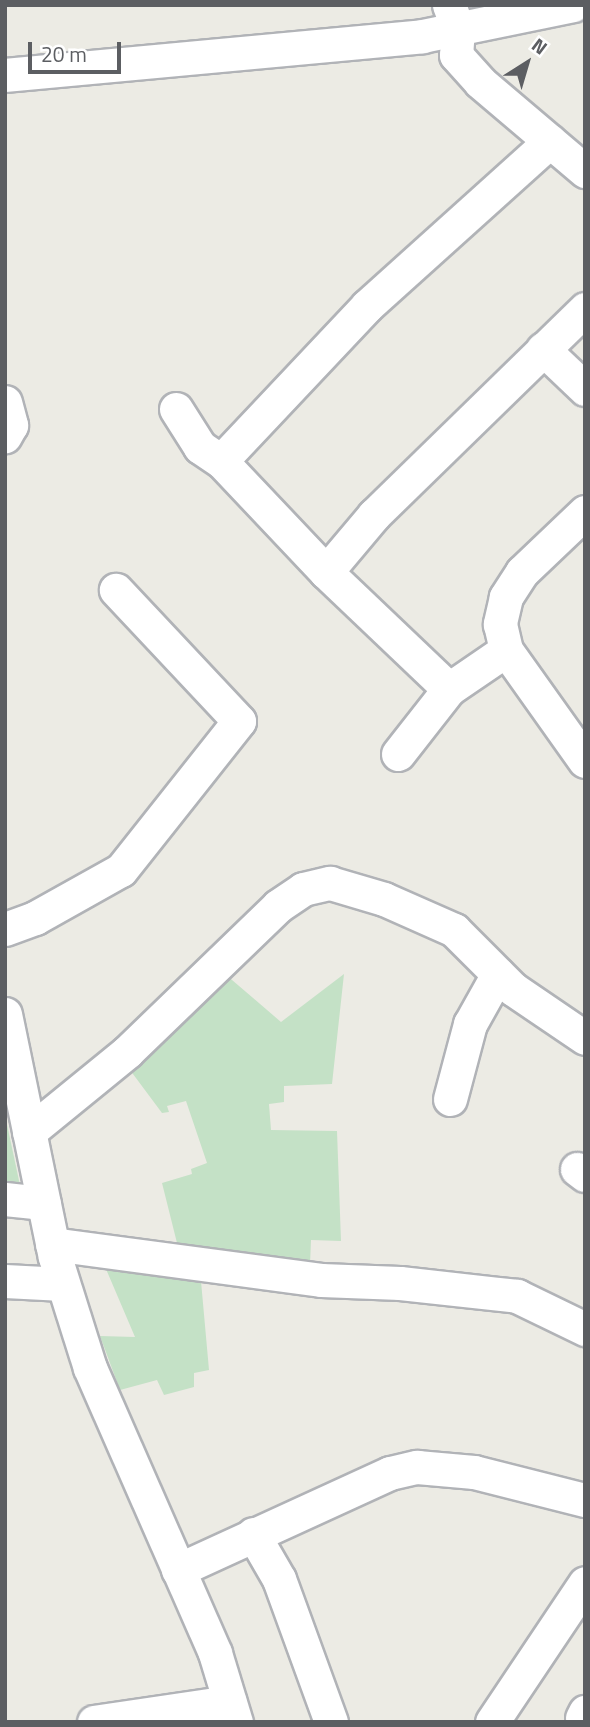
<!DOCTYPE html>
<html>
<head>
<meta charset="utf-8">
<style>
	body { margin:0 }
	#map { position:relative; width:590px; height:1727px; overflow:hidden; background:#ecebe4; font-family:"Titillium Web",sans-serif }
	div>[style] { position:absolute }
	.green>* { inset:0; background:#c4e1c6 }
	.roads { filter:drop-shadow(2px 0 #b1b3b7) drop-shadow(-2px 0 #b1b3b7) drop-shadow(0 2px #b1b3b7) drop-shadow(0 -2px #b1b3b7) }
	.minor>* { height:33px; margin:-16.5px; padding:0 16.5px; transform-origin:16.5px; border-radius:16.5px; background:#fff }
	span { translate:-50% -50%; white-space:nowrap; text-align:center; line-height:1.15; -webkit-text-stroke:6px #fff; paint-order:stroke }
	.frame { position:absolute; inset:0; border:7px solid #5c5e62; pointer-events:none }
	.north { position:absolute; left:492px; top:28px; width:70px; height:70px; -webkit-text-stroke:5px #fff; paint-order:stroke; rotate:37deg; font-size:19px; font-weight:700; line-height:28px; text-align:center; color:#5c5e62 }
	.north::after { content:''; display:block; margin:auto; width:24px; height:32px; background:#5c5e62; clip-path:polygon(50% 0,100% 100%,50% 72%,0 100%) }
	.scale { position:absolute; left:28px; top:42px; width:93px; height:32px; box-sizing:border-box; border:4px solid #5c5e62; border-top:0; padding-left:9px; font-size:21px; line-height:24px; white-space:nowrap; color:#5c5e62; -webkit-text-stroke:5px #fff; paint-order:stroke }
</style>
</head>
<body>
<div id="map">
	<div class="green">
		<div style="clip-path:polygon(225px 974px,281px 1022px,344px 974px,332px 1084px,284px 1086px,284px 1102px,269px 1104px,271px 1130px,337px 1131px,341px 1241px,311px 1240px,310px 1265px,178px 1247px,162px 1183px,192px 1174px,191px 1169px,207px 1163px,186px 1101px,167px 1106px,169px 1112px,162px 1113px,130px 1070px)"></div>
		<div style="clip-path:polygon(5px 1115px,21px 1190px,5px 1186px)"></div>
		<div style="clip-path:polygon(103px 1262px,200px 1270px,209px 1370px,194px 1373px,194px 1387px,164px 1395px,157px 1380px,120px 1390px,100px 1336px,135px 1337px)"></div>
	</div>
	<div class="roads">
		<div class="minor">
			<div style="left:449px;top:5px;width:25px;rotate:69deg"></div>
			<div style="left:458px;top:28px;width:27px;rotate:94deg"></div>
			<div style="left:456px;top:55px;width:36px;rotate:48deg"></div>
			<div style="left:480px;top:82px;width:138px;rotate:40.3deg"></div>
			<div style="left:5px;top:75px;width:419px;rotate:-5.3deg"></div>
			<div style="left:422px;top:36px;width:154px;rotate:-11.6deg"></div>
			<div style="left:543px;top:349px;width:58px;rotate:43.6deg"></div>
			<div style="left:5px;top:402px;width:24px;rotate:75deg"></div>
			<div style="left:11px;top:425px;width:13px;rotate:119deg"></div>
			<div style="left:176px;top:409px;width:45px;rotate:57.7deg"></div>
			<div style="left:200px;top:447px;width:25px;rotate:34deg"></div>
			<div style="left:221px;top:461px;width:153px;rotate:46.6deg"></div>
			<div style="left:326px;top:572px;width:170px;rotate:43.6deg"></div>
			<div style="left:449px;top:689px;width:69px;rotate:-34.4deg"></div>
			<div style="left:221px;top:461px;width:213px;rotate:-46.7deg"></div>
			<div style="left:367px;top:306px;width:246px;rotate:-42deg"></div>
			<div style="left:585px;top:512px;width:87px;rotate:136.4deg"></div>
			<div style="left:522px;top:572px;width:30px;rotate:123deg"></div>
			<div style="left:506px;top:597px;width:28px;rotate:103deg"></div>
			<div style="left:500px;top:624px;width:27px;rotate:77deg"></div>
			<div style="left:506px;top:650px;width:136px;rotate:54.6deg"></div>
			<div style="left:326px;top:572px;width:75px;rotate:-49.9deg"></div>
			<div style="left:374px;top:515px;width:295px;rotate:-44.3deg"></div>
			<div style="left:398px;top:754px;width:83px;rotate:-51.9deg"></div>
			<div style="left:5px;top:929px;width:32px;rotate:-20deg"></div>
			<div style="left:35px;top:918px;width:98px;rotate:-29.2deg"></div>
			<div style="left:121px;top:870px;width:190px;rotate:-51.6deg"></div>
			<div style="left:239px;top:721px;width:180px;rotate:-133.2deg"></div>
			<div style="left:5px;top:1014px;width:248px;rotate:78.4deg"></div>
			<div style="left:55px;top:1257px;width:116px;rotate:72.5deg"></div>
			<div style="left:90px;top:1368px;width:311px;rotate:66.3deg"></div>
			<div style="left:215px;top:1653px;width:72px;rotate:73.1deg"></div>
			<div style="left:450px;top:1099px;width:78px;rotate:-75.1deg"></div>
			<div style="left:470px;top:1024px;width:57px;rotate:-60.8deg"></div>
			<div style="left:29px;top:1132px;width:127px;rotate:-39.2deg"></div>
			<div style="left:127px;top:1052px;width:210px;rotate:-44deg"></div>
			<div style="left:278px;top:906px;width:30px;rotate:-34deg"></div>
			<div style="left:303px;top:889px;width:28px;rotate:-13deg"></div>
			<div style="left:330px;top:883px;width:56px;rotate:16.5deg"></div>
			<div style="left:384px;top:899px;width:77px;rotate:23.9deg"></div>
			<div style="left:454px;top:930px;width:83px;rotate:45deg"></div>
			<div style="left:513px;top:989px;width:87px;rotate:34.2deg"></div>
			<div style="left:577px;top:1169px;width:10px;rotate:37deg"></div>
			<div style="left:5px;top:1199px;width:39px;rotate:6deg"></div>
			<div style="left:52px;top:1244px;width:271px;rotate:7.6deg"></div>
			<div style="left:321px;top:1280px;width:79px;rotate:2.2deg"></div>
			<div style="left:400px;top:1283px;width:118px;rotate:6.3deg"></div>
			<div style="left:517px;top:1296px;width:76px;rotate:25.9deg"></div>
			<div style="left:5px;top:1281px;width:58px;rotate:3deg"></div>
			<div style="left:253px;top:1534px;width:52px;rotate:60deg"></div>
			<div style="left:279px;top:1579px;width:152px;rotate:70deg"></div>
			<div style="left:178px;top:1570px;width:233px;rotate:-24.6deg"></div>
			<div style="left:390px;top:1473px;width:28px;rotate:-13deg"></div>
			<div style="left:417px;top:1467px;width:57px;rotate:5deg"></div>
			<div style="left:474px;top:1472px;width:114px;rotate:14.2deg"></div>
			<div style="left:582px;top:1718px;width:7px;rotate:-63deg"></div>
			<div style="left:94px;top:1722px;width:137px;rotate:-8.4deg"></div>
			<div style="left:492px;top:1722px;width:167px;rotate:-56.2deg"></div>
		</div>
	</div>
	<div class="frame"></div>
	<div class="north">N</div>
	<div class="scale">20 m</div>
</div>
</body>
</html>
